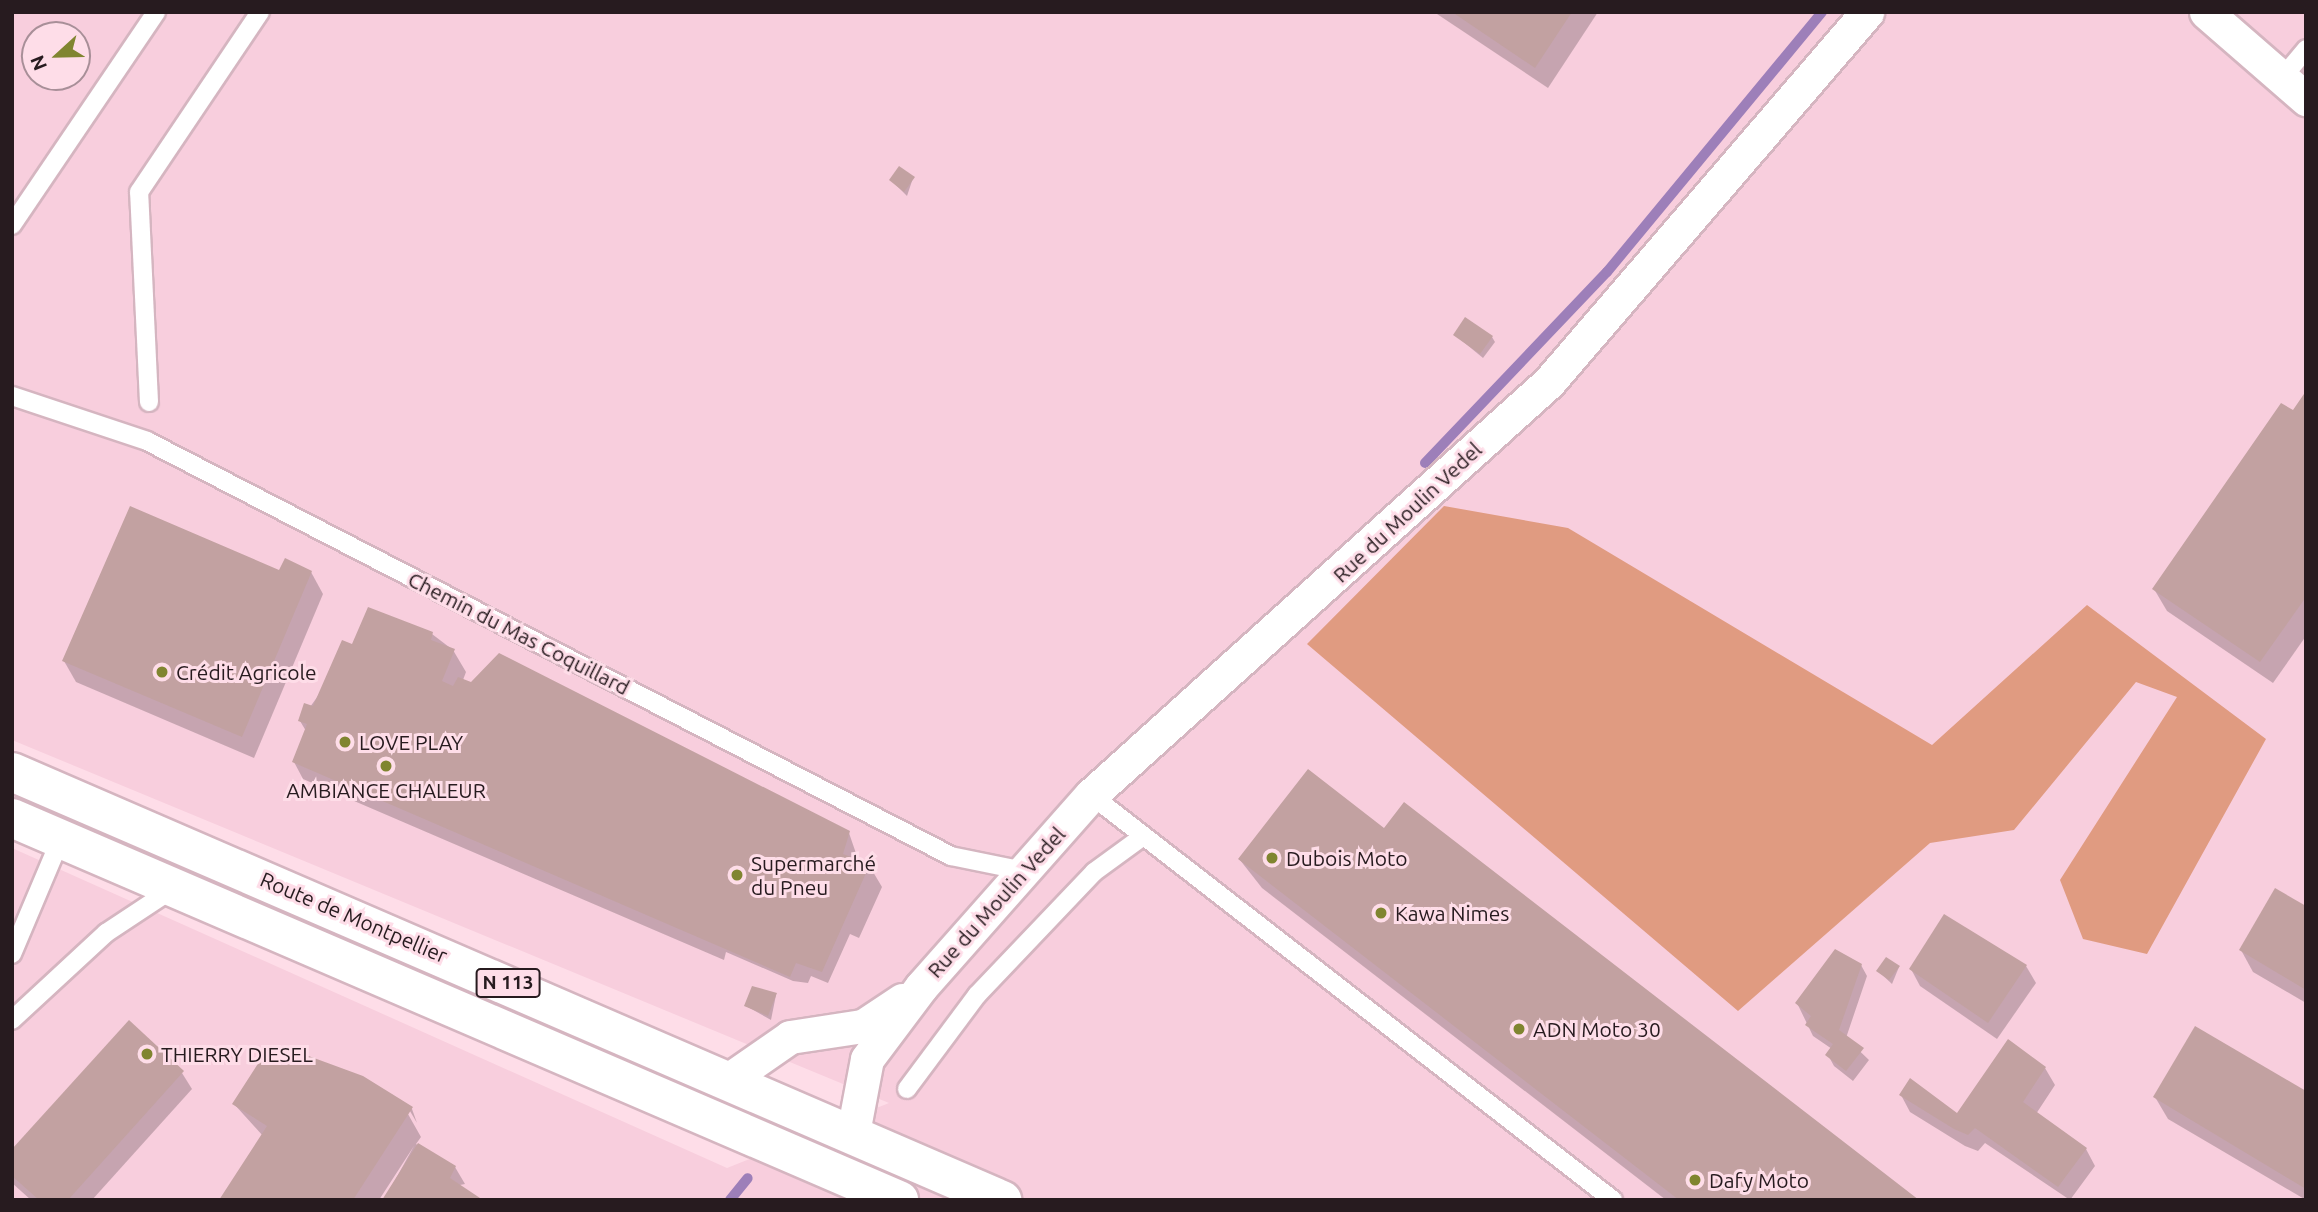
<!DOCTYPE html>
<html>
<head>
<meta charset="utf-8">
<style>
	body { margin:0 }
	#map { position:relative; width:2318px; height:1212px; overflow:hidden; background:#fedde8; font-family:Ubuntu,sans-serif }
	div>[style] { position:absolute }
	.built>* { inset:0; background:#f8cedd }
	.forest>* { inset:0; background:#e09b81 }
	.shadow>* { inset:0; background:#0003 }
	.stream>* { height:10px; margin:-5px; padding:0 5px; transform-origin:5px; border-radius:5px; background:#9d7fb9 }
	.building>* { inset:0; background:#c2a1a1 }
	.roads { filter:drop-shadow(2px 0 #d5b5c0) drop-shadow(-2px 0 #d5b5c0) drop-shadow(0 2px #d5b5c0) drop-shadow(0 -2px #d5b5c0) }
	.service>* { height:18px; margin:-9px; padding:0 9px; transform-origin:9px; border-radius:9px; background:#fff }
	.minor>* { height:33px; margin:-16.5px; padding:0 16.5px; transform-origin:16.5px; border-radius:16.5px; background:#fff }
	.primary>* { height:38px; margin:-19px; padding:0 19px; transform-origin:19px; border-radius:19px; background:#fff }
	.dots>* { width:19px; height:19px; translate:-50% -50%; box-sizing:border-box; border:4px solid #fedde8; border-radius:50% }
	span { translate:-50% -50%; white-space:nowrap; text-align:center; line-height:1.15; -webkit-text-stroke:6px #fedde8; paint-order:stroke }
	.shield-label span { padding:2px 5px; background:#fedde8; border:2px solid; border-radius:5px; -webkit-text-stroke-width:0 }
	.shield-label { font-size:19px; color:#271b1f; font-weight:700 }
	.street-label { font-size:21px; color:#271b1f }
	.poi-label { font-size:21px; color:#271b1f }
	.left { translate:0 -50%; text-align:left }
	.frame { position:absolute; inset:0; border:14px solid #271b1f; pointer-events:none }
	.north { position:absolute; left:21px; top:21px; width:70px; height:70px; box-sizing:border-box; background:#fedde8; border:2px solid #a88f98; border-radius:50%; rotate:248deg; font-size:19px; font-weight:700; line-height:28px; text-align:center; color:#271b1f }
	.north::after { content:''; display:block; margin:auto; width:24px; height:32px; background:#808530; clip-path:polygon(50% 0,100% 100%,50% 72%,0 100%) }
</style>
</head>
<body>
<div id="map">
	<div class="built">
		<div style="clip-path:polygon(evenodd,12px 12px,2306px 12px,2306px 1200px,12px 1200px,12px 848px,727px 1168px,889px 1103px,12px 740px,12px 12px,35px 35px,77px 35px,77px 77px,35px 77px,35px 35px)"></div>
	</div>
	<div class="forest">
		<div style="clip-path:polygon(1444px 506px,1568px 528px,1932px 745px,2087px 605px,2266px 739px,2147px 954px,2083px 939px,2060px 880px,2177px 697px,2136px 682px,2014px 830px,1930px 843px,1738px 1011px,1307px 644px)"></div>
	</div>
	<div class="shadow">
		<div style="clip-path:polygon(1434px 12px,1598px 12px,1548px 88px)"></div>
		<div style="clip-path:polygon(913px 178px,907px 196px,891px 180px)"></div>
		<div style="clip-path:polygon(1455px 335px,1492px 337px,1495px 342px,1483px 358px)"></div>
		<div style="clip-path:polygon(2306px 395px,2306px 636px,2273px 683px,2167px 611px,2154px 589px)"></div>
		<div style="clip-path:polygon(279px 572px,311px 572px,323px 594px,254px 758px,76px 682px,64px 661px)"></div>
		<div style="clip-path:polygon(432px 634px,453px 650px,466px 672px,463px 680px,849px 833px,859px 862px,869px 865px,882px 887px,859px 938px,850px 934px,828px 983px,811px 976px,808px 983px,793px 981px,726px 952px,724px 960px,303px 779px,294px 762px,306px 731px,300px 721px,353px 647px)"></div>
		<div style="clip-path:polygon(1385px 830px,1916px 1200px,1666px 1200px,1262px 888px,1240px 860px)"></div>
		<div style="clip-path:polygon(2306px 908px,2306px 1003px,2253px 972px,2241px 950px)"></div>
		<div style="clip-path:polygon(1861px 965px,1867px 976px,1846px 1038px,1869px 1060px,1853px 1081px,1834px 1066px,1828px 1055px,1832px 1049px,1813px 1036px,1797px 1003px)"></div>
		<div style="clip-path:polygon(2026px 966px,2036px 983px,1997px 1039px,1920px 986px,1911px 969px)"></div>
		<div style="clip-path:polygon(1899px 967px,1892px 984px,1878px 971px)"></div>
		<div style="clip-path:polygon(776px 995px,771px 1020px,746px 1006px)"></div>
		<div style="clip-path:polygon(2045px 1068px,2055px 1085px,2036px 1114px,2086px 1149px,2095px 1166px,2070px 1200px,1985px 1143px,1978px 1151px,1965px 1146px,1910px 1112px,1901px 1095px,1957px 1116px)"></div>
		<div style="clip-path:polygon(182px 1073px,192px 1089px,92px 1200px,31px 1200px,12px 1183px,12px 1152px)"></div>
		<div style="clip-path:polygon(2306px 1093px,2306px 1200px,2168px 1119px,2155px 1097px)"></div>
		<div style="clip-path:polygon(234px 1104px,404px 1107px,421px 1137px,416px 1144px,455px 1167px,465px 1184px,384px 1200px,414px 1146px,379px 1200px,221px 1200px,263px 1136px)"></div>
		<div style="clip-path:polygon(407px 1106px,412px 1109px,417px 1123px)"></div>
	</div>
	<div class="stream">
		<div style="left:1425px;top:463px;width:264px;rotate:-46.4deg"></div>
		<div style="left:1607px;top:272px;width:337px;rotate:-50.4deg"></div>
		<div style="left:730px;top:1200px;width:28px;rotate:-51deg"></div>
	</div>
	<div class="building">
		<div style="clip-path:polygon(1452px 12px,1572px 12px,1535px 68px)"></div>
		<div style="clip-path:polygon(899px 166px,915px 177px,904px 192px,889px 180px)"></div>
		<div style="clip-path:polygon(1465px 317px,1493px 336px,1480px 354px,1453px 335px)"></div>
		<div style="clip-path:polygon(2306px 391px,2306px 597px,2260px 662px,2152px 589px,2281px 403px,2293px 410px)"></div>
		<div style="clip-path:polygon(130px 506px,279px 570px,285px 558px,312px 571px,242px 737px,62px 661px)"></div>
		<div style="clip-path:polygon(368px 607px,433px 632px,431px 640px,455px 649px,442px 681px,453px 686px,458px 677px,471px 682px,499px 653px,850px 831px,843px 854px,870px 864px,822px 972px,796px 963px,790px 977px,292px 762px,307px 724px,298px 721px,304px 703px,313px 706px,342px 640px,352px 644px)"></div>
		<div style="clip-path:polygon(1308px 769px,1384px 828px,1404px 802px,1919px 1200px,1679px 1200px,1238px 859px)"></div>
		<div style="clip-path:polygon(2275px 888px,2306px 906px,2306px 990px,2239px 950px)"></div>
		<div style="clip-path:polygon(1944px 914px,2027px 965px,1988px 1023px,1909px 969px)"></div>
		<div style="clip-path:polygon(1835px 949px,1862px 964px,1839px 1030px,1864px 1048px,1846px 1071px,1825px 1055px,1833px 1044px,1805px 1025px,1811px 1016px,1795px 1003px)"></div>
		<div style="clip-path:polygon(1886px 957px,1900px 966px,1889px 980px,1876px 971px)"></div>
		<div style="clip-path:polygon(752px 986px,777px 993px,768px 1016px,744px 1006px)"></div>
		<div style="clip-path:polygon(129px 1020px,184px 1071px,68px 1200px,39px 1200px,12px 1176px,12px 1149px)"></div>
		<div style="clip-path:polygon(2195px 1026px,2306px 1091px,2306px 1189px,2153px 1097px)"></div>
		<div style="clip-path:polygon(2008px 1039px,2046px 1067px,2023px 1102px,2087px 1148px,2058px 1187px,1975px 1128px,1968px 1135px,1954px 1129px,1899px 1095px,1910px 1078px,1957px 1113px)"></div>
		<div style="clip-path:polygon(295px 1051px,363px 1076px,413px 1107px,353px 1200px,219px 1200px,267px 1126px,232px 1104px,261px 1059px)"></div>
		<div style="clip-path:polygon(418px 1143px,456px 1166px,450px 1178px,483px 1200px,382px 1200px)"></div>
	</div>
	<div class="roads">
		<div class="service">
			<div style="left:2282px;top:78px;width:38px;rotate:-50deg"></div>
			<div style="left:12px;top:225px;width:257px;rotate:-55.9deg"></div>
			<div style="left:12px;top:396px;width:142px;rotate:18.4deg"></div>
			<div style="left:147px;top:441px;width:905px;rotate:27.3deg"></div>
			<div style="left:951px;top:856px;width:76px;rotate:11.5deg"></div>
			<div style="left:149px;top:402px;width:210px;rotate:-92.7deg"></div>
			<div style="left:139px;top:192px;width:217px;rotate:-56.1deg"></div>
			<div style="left:1091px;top:795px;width:661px;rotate:37.81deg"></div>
			<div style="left:12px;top:954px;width:126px;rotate:-67.1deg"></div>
			<div style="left:12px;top:1020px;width:128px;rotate:-42.8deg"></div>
			<div style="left:106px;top:933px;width:82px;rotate:-33.5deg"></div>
			<div style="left:907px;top:1089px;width:117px;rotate:-53.3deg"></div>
			<div style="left:977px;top:995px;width:170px;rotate:-46.4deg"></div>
			<div style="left:1094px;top:872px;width:59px;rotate:-36.1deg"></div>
		</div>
		<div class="minor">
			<div style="left:2206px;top:12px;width:133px;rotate:41deg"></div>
			<div style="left:728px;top:1080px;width:75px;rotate:-34.7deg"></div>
			<div style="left:790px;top:1037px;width:74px;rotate:-8.6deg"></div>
			<div style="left:863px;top:1026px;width:47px;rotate:-33.7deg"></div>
			<div style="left:853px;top:1133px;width:75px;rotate:-79.3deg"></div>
			<div style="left:867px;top:1059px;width:90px;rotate:-53.1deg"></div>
			<div style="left:921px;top:987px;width:256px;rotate:-48.5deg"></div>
			<div style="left:1091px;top:795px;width:617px;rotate:-42.04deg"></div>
			<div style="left:1549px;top:382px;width:488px;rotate:-49.3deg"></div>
		</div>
		<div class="primary">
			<div style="left:12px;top:772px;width:1079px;rotate:23.38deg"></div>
			<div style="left:12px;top:818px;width:966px;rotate:23.3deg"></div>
		</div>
	</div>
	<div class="dots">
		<div style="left:162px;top:672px;background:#808530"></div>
		<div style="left:345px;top:742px;background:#808530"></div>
		<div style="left:386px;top:766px;background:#808530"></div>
		<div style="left:1272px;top:858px;background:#808530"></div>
		<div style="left:737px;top:875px;background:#808530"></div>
		<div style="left:1381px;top:913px;background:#808530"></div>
		<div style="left:1519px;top:1029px;background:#808530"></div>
		<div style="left:147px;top:1054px;background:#808530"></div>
		<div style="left:1695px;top:1180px;background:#808530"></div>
	</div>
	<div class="shield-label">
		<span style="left:508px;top:983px">N 113</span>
	</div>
	<div class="street-label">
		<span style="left:1407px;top:512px;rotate:-43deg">Rue du Moulin Vedel</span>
		<span style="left:519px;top:633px;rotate:27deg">Chemin du Mas Coquillard</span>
		<span style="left:996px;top:902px;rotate:-48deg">Rue du Moulin Vedel</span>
		<span style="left:354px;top:917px;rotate:23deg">Route de Montpellier</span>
	</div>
	<div class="poi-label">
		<span class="left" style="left:176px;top:672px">Crédit Agricole</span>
		<span class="left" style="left:359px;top:742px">LOVE PLAY</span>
		<span style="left:386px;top:790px">AMBIANCE CHALEUR</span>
		<span class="left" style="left:1286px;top:858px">Dubois Moto</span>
		<span class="left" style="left:751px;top:875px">Supermarché<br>du Pneu</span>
		<span class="left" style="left:1395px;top:913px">Kawa Nimes</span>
		<span class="left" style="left:1533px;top:1029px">ADN Moto 30</span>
		<span class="left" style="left:161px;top:1054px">THIERRY DIESEL</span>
		<span class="left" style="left:1709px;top:1180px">Dafy Moto</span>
	</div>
	<div class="frame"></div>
	<div class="north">N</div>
</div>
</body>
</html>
